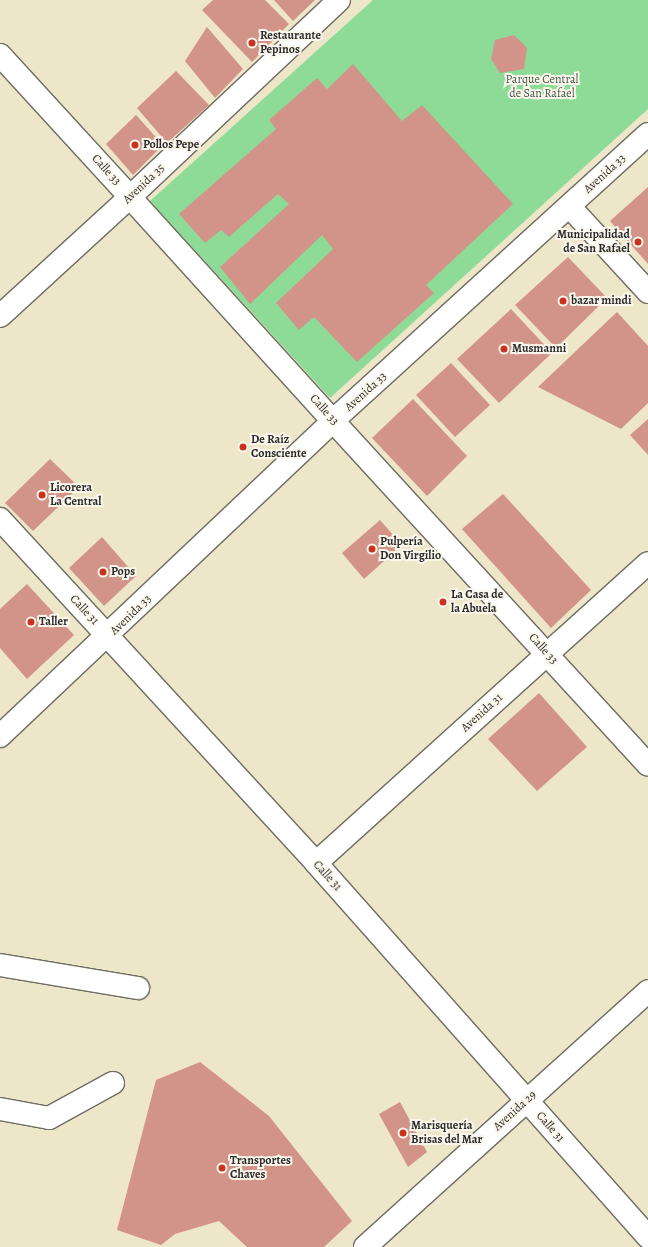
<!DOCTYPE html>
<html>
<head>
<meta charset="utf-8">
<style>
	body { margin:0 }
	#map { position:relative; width:648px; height:1247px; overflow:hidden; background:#ede6c8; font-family:Alegreya,serif }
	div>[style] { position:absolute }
	.green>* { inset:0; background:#8edb98 }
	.building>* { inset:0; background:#d29489 }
	.roads { filter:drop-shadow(1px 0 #6f6c62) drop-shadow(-1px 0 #6f6c62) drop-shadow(0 1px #6f6c62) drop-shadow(0 -1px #6f6c62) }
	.minor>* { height:22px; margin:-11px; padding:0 11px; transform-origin:11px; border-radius:11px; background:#fff }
	.major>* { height:22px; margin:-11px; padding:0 11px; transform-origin:11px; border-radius:11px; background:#fff }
	.dots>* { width:11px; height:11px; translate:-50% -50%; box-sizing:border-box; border:2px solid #fbf7ec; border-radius:50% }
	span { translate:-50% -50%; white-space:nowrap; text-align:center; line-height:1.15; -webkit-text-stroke:4px #fbf7ec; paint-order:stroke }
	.poi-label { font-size:12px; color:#2b2b2b; font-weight:700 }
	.left { translate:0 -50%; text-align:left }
	.right { translate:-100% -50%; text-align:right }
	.park-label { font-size:12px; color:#445746 }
	.street-label { font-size:12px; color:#2b2b2b }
</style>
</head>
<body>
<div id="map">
	<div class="green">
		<div style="clip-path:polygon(373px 0,648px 0,648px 109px,330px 398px,150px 201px)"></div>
	</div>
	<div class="building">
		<div style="clip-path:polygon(213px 0,265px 0,289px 24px,252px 62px,202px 10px)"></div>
		<div style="clip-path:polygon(274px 0,315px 0,293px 21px)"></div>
		<div style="clip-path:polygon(207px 27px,243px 69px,215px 98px,185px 61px)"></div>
		<div style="clip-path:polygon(514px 35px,527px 48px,524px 69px,500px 73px,491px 59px,495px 40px)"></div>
		<div style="clip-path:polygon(353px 64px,402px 121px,422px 105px,513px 204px,426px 285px,434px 293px,357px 362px,314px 317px,299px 330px,276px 303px,333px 249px,322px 235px,250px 304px,220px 267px,289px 204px,278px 194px,229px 237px,221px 230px,205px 243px,179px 214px,276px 129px,269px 120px,317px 78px,327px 89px)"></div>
		<div style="clip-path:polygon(176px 71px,209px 105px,167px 143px,137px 108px)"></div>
		<div style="clip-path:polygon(136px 115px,163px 145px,133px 175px,106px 144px)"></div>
		<div style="clip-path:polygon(648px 187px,648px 264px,610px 221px)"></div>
		<div style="clip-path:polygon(568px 257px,607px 298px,556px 348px,515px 305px)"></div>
		<div style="clip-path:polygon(511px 309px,552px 353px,499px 403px,457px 359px)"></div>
		<div style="clip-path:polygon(617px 312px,648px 346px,648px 403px,621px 429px,538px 387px)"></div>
		<div style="clip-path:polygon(451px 363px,490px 405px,455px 437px,416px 395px)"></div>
		<div style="clip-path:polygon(413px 399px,467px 456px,427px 496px,372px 438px)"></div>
		<div style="clip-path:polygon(648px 419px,648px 455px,630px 435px)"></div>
		<div style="clip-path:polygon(50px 459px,79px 487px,33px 531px,5px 503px)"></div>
		<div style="clip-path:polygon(503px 494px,591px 590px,551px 628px,462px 529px)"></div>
		<div style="clip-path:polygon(380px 520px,402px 545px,364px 579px,342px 553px)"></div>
		<div style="clip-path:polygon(102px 537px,136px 576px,104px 606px,69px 568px)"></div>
		<div style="clip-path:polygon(27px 584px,74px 635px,27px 679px,0 648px,0 609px)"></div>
		<div style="clip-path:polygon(539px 693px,587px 747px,537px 791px,488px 739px)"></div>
		<div style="clip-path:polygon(200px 1062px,269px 1116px,352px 1221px,324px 1247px,247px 1247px,219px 1221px,175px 1234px,161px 1245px,117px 1230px,156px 1080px)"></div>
		<div style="clip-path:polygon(400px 1102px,427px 1152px,408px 1167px,379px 1114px)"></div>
	</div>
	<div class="roads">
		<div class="minor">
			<div style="left:0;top:55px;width:193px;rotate:47.5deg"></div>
			<div style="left:130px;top:197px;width:176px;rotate:137.5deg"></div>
			<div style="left:648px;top:134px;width:426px;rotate:137.7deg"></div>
			<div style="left:333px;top:421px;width:466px;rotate:47.5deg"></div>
			<div style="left:569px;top:206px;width:117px;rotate:47.4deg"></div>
			<div style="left:0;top:519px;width:467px;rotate:47.4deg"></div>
			<div style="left:316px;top:863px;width:500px;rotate:48.4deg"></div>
			<div style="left:316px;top:863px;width:447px;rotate:-42.1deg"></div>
			<div style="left:0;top:965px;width:140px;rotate:9.5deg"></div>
			<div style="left:0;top:1109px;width:50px;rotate:10.4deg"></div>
			<div style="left:49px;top:1118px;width:73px;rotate:-28.7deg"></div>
		</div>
		<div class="major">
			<div style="left:0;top:736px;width:458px;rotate:-43.4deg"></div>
			<div style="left:333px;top:421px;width:302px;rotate:-132.2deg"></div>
			<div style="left:130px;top:197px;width:287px;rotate:-43.3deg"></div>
			<div style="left:365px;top:1247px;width:382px;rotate:-42.1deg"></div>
		</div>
	</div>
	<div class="dots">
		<div style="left:252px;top:43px;background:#c8321e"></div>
		<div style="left:135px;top:145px;background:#c8321e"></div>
		<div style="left:638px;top:242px;background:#c8321e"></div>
		<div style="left:563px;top:301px;background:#c8321e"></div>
		<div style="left:504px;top:349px;background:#c8321e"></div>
		<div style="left:243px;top:447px;background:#c8321e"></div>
		<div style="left:42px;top:495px;background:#c8321e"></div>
		<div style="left:372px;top:549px;background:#c8321e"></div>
		<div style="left:103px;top:572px;background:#c8321e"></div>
		<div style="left:443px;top:602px;background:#c8321e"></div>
		<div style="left:31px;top:622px;background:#c8321e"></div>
		<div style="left:403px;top:1133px;background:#c8321e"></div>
		<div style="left:222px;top:1168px;background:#c8321e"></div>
	</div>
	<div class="poi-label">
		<span class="left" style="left:260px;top:43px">Restaurante<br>Pepinos</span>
		<span class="left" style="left:143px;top:145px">Pollos Pepe</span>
		<span class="right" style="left:630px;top:242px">Municipalidad<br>de San Rafael</span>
		<span class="left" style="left:571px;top:301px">bazar mindi</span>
		<span class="left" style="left:512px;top:349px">Musmanni</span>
		<span class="left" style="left:251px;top:447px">De Raíz<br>Consciente</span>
		<span class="left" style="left:50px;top:495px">Licorera<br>La Central</span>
		<span class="left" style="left:380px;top:549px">Pulpería<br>Don Virgilio</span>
		<span class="left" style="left:111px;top:572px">Pops</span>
		<span class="left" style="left:451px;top:602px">La Casa de<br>la Abuela</span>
		<span class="left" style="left:39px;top:622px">Taller</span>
		<span class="left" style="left:411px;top:1133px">Marisquería<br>Brisas del Mar</span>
		<span class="left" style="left:230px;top:1168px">Transportes<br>Chaves</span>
	</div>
	<div class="park-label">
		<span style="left:542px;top:87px">Parque Central<br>de San Rafael</span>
	</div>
	<div class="street-label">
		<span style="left:106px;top:170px;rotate:48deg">Calle 33</span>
		<span style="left:605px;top:174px;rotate:-42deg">Avenida 33</span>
		<span style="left:144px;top:184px;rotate:-43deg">Avenida 35</span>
		<span style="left:366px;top:392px;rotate:-42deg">Avenida 33</span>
		<span style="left:324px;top:410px;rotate:48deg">Calle 33</span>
		<span style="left:84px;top:610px;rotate:47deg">Calle 31</span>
		<span style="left:131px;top:615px;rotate:-44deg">Avenida 33</span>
		<span style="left:543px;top:649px;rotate:48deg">Calle 33</span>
		<span style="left:482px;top:713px;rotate:-42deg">Avenida 31</span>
		<span style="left:327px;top:876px;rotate:48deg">Calle 31</span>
		<span style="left:515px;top:1111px;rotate:-42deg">Avenida 29</span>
		<span style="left:550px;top:1127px;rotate:49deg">Calle 31</span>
	</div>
</div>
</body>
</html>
